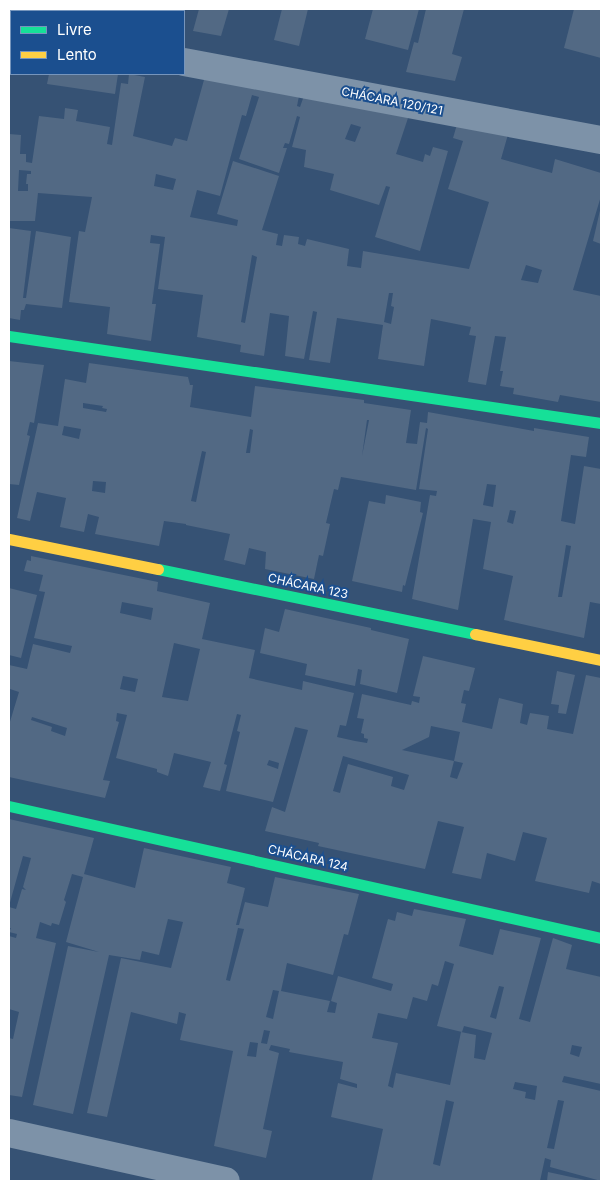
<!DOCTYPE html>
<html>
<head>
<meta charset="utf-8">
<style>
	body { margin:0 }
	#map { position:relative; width:610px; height:1190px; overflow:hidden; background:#365274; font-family:Inter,sans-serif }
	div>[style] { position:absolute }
	.building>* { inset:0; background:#526984 }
	.street>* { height:28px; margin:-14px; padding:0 14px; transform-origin:14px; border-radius:14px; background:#7d92a8 }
	.fast>* { height:11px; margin:-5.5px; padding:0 5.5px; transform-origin:5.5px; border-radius:5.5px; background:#16e098 }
	.slow>* { height:11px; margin:-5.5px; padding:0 5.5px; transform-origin:5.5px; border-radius:5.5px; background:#ffcf43 }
	span { translate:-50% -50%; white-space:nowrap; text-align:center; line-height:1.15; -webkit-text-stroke:4px #1b4f8f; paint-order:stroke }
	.street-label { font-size:12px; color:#fff }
	.frame { position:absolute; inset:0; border:10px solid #fff; pointer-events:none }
	.legend { position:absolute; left:10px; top:10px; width:175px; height:65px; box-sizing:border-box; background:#1b4f8f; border:1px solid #7695bc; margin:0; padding:6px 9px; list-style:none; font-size:15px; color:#fff }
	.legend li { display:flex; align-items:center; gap:10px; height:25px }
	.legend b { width:25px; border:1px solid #7695bc }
</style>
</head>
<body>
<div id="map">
	<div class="building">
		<div style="clip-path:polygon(133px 9px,180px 9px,179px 11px,132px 11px)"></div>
		<div style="clip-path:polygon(199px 9px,229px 9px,221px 36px,193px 31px)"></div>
		<div style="clip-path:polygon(282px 9px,308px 9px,299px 46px,274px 40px)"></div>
		<div style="clip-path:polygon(373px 9px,419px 9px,408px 50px,365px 39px)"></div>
		<div style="clip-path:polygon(426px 9px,464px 9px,452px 54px,462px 57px,455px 81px,406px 72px,414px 42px,418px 43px)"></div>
		<div style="clip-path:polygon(574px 9px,601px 9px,601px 58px,564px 48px)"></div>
		<div style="clip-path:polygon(evenodd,207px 69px,301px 86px,297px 106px,300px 107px,307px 87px,410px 112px,396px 154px,423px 162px,425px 154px,430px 156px,433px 147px,448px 151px,420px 251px,375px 237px,390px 187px,386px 186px,379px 205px,330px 190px,334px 174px,304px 167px,306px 150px,292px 147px,300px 117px,297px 116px,289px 144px,285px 143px,283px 148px,287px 148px,279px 173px,239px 159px,259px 97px,252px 95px,246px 116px,242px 115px,220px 196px,197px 190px,190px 217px,237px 226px,238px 220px,217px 214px,233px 161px,279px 176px,262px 230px,278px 234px,276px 245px,282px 246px,284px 235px,299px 237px,298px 244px,305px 246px,307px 239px,349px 249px,347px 266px,361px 268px,363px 251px,469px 269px,489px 202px,448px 189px,463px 141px,453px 138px,458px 121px,509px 131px,501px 159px,552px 173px,555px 159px,601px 173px,601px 196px,573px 290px,601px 296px,601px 402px,560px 395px,558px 402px,513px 394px,514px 388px,500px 386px,503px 371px,500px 371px,506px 337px,495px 336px,486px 385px,468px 382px,476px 336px,469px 335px,471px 327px,431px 319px,424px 366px,378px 359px,383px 325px,337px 318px,330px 363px,309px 360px,317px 312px,313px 311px,304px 359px,285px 356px,289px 316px,270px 313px,264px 356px,240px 352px,241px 345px,197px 337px,203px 295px,158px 289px,165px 237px,151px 235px,150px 243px,160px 244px,152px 304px,156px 304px,151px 341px,107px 334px,110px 307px,69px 302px,79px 231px,85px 232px,92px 197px,38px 193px,35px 221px,9px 221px,9px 134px,21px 135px,20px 154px,26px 154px,26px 162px,32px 163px,39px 116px,64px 119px,65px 108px,78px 110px,76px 121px,110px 127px,107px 144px,112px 145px,121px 83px,128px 84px,129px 74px,145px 77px,133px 136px,172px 146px,175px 138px,187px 141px,207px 69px,351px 124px,361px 127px,355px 142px,345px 139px,351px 124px,207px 69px,19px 170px,31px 171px,31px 174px,27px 174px,26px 184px,28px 184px,28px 191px,18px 191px,19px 170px,207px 69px,156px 174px,176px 179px,173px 190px,154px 186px,156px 174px,207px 69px,252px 255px,257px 257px,245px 323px,241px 322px,252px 255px,207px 69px,526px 265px,542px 270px,538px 283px,521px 280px,526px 265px,207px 69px,389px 293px,393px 293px,391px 306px,394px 307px,391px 324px,384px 322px,389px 293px)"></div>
		<div style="clip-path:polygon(49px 74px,118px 74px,115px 94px,47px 84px)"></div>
		<div style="clip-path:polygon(601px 206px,601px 244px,593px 241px)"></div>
		<div style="clip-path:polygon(9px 228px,31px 231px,23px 298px,26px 298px,36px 231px,71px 237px,62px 308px,26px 304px,24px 310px,21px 310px,20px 320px,9px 318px)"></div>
		<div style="clip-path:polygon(9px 361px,44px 365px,34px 423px,30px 422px,27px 435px,30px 436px,19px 485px,9px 484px)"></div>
		<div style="clip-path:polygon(evenodd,89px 363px,188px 377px,190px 385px,193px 385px,190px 407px,251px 417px,255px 386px,364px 400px,364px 403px,411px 410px,406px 443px,417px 444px,420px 422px,427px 423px,428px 412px,534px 431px,534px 428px,589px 437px,586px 457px,571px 455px,561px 521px,575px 524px,584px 466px,601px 469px,601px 604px,590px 602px,584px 638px,504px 620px,513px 576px,483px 569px,491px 522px,473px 519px,458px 610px,412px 599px,430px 495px,436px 496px,437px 491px,419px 489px,428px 429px,426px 428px,416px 490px,341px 477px,338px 490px,334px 489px,326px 523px,330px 524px,323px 556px,319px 555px,314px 579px,265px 569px,266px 552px,249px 548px,245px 565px,224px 560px,230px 534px,186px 525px,186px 524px,164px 521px,159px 546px,95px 534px,99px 517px,88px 514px,84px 532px,60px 527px,66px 498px,37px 492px,30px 521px,17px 518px,38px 423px,58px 426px,65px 379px,86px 383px,89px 363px,83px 403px,103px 406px,102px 408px,107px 409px,106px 412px,83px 408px,83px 403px,89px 363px,367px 420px,369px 420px,362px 456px,367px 420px,89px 363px,64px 426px,81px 429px,79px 439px,62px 435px,64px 426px,89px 363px,250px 429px,253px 430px,250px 453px,246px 453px,250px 429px,89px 363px,202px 451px,206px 452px,196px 502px,191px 501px,202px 451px,89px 363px,93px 481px,106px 482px,105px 493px,92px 491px,93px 481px,89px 363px,487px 484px,496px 485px,493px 507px,483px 505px,487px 484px,89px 363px,510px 510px,516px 511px,513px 524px,507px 522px,510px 510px,89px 363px,566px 545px,571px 546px,562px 597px,558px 597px,566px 545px)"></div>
		<div style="clip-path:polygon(386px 495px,421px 502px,420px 512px,423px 513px,405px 586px,403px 585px,402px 592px,352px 581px,369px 501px,385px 504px)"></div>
		<div style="clip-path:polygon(evenodd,31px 556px,158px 582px,157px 591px,210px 603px,202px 639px,255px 650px,249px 678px,302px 690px,303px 681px,354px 693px,346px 726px,340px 725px,337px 737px,355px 741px,367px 743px,368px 739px,364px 738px,364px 734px,361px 733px,364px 719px,357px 718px,362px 694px,411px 705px,412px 701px,419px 703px,420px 697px,413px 696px,423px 656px,475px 668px,469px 691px,464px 690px,461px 703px,466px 704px,462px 722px,492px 729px,499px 698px,523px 704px,520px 723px,527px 725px,530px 713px,549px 716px,547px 729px,573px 734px,586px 675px,601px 678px,601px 884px,592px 881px,589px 893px,535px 881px,547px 838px,523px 832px,515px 861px,487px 853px,481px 879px,452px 873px,464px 827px,438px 821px,425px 869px,318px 846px,319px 843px,265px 831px,272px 807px,285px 812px,308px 730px,295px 727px,273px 802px,226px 791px,240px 732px,237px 731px,241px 715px,237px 714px,224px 764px,227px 765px,220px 791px,203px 787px,211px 762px,174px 753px,168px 776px,157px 772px,157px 769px,116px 758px,127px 715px,117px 713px,116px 721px,119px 722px,103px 780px,110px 781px,105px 798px,9px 777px,9px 725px,19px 692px,10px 689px,9px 693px,9px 665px,27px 669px,33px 644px,70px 653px,72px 646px,34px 638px,45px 592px,39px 591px,43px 575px,24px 571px,27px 560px,31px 561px,31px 556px,122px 602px,153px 608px,151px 620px,120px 613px,122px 602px,31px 556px,174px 643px,200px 649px,188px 701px,162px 697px,174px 643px,31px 556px,123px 676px,138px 679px,135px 692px,120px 689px,123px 676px,31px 556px,32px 717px,67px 728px,65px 736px,51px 731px,52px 727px,31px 720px,32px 717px,31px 556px,431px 726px,460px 732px,454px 761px,463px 763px,457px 779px,450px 777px,454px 761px,402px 750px,429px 737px,431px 726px,31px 556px,343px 756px,409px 775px,404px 790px,391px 786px,393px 777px,348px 764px,340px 793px,333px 791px,343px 756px,31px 556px,269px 760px,279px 763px,278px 769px,267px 765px,269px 760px)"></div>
		<div style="clip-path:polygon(9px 588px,37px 595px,21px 658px,9px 655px)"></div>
		<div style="clip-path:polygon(285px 609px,371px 628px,371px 630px,409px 639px,397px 693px,360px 684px,362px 670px,358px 669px,355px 686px,305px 675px,307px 664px,260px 653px,265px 628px,279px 632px)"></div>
		<div style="clip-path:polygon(557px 671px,575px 675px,566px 714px,558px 713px,559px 705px,551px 704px)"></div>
		<div style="clip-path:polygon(evenodd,9px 819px,94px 838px,84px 874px,135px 888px,144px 848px,231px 867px,227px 883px,245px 888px,236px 925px,239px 925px,245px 902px,268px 907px,275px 877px,359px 894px,348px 935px,344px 934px,333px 975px,287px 963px,281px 991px,330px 1001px,327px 1012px,335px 1013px,337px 1003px,331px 1001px,338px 976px,391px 991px,393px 984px,372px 978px,388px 919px,395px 921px,397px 912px,412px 916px,414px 909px,466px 919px,459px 946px,493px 955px,500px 929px,541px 938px,519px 1019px,530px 1022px,553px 938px,572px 945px,566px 969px,601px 977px,601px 1084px,564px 1076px,562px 1082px,601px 1091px,601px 1181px,550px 1167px,551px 1160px,545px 1158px,540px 1181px,372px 1180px,383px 1129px,331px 1117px,338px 1083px,357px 1088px,357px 1084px,340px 1079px,343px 1062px,289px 1052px,290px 1049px,271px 1045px,269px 1050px,279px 1053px,263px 1129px,272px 1131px,266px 1158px,214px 1146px,233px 1051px,180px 1040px,186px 1014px,179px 1012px,177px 1024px,131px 1012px,107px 1117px,87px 1113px,121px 958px,171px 968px,183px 922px,168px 919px,159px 955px,142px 951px,140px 960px,109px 955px,73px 1114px,33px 1105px,68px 946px,99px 952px,66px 942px,83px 877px,72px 874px,64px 900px,66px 902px,59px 925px,52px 923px,51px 926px,40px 922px,36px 938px,56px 943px,22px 1097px,9px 1095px,9px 1038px,13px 1039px,19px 1012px,9px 1009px,9px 936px,16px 938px,17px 934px,9px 932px,11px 928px,9px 928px,9px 907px,16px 909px,22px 889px,26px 890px,23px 887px,31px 858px,23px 856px,9px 906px,9px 819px,238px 928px,244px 929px,230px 981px,226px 980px,238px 928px,9px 819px,445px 961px,454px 964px,437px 1026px,462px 1032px,464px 1026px,492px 1033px,485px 1060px,474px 1058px,476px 1035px,461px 1032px,450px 1085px,396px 1073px,393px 1088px,388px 1086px,398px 1043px,372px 1038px,378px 1013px,407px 1019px,413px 997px,427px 1001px,432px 984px,438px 986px,445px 961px,9px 819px,499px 986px,504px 987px,496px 1019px,490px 1017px,499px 986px,9px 819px,273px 990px,279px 991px,273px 1019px,266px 1017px,273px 990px,9px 819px,264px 1030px,270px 1031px,267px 1044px,261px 1043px,264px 1030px,9px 819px,250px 1042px,258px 1043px,256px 1057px,247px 1056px,250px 1042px,9px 819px,572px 1045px,582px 1047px,579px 1057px,570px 1054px,572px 1045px,9px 819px,515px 1082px,537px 1086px,535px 1100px,525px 1098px,526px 1092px,513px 1089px,515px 1082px,9px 819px,446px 1100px,454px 1102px,440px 1166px,433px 1164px,446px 1100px,9px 819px,558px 1100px,564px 1101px,554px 1149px,547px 1148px,558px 1100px)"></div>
		<div style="clip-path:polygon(548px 1172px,585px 1180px,585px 1181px,547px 1181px)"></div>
	</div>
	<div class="street">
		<div style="left:9px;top:29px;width:2px"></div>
		<div style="left:184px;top:62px;width:424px;rotate:10.6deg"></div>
		<div style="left:9px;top:1133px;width:222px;rotate:12.5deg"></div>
	</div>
	<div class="fast">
		<div style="left:9px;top:336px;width:598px;rotate:8.36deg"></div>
		<div style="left:158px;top:569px;width:324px;rotate:11.6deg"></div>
		<div style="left:9px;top:806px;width:607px;rotate:12.57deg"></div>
	</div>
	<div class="slow">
		<div style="left:9px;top:539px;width:152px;rotate:11.4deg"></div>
		<div style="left:475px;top:634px;width:129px;rotate:11.7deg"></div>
	</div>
	<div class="street-label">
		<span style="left:392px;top:101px;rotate:11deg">CHÁCARA 120/121</span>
		<span style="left:308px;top:586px;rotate:12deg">CHÁCARA 123</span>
		<span style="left:308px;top:858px;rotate:13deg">CHÁCARA 124</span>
	</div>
	<div class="frame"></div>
	<ul class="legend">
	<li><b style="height:6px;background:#16e098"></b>Livre</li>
	<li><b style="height:6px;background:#ffcf43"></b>Lento</li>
	</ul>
</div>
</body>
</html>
